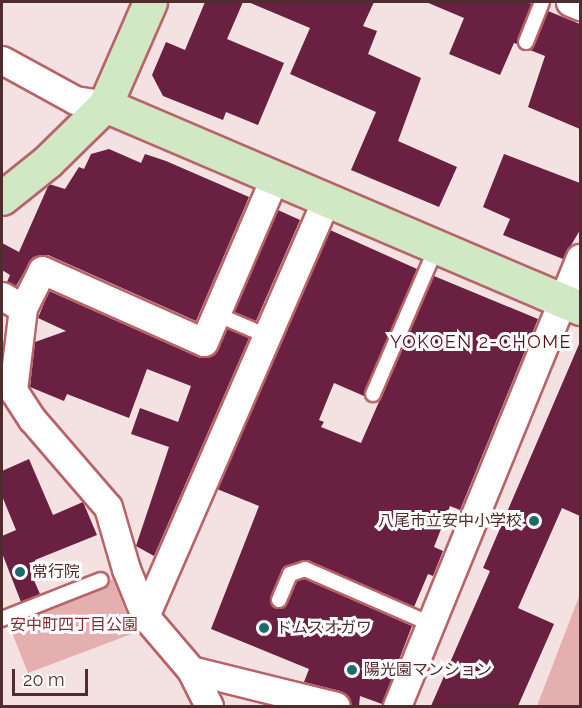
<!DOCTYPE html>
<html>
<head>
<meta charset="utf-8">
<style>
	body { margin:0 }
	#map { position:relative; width:582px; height:708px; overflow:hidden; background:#f4e1e1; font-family:Raleway,"Noto Sans JP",sans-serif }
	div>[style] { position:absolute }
	.green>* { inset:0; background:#e5aeaf }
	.building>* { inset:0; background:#6a2141 }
	.roads { filter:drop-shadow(2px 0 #b86368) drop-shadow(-2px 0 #b86368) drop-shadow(0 2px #b86368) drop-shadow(0 -2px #b86368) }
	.lane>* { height:14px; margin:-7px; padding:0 7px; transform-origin:7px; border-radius:7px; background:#fff }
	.street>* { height:27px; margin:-13.5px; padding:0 13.5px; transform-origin:13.5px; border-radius:13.5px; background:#fff }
	.secondary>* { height:33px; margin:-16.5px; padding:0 16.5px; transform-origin:16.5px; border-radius:16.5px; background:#d0e8c4 }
	.dots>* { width:16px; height:16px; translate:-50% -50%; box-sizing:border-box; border:3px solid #fff; border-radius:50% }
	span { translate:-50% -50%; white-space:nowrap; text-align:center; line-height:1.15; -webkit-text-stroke:6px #fff; paint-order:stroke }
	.poi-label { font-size:16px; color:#512c2e }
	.right { translate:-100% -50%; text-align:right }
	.left { translate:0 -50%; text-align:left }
	.park-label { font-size:16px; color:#802e36 }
	.neighbourhood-label { font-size:18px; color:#5b0d1b; letter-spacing:1.5px }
	.frame { position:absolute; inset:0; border:3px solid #512c2e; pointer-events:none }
	.scale { position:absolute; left:12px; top:669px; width:76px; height:27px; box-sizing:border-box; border:3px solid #512c2e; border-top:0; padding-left:8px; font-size:18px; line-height:21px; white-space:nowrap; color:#512c2e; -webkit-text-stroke:4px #fff; paint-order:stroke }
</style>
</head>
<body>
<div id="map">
	<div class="green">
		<div style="clip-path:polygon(113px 579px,134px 633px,28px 673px,7px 620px)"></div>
		<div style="clip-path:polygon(580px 594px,580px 706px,537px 706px)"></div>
	</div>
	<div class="building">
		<div style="clip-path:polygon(205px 2px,243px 2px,227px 39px,284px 63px,258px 125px,226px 112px,223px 120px,163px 96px,152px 75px,166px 42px,185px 50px)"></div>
		<div style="clip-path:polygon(248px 2px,374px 2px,363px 26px,377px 31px,368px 54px,421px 78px,398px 141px,457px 167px,439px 207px,351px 170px,376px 112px,290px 74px,310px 28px)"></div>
		<div style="clip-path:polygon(426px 2px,526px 2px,532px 4px,517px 44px,514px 43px,500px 75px,449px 54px,464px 18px)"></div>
		<div style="clip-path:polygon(548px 11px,580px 24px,580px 129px,528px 107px,545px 56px,530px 50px)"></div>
		<div style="clip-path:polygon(109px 149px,141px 163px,145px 154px,166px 161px,249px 197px,196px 321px,48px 255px,33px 257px,16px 286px,7px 282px,10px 275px,2px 270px,2px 243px,19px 252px,49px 184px,65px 189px,79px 167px,84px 169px,91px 154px)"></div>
		<div style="clip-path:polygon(504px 154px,580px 183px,580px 230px,563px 259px,503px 235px,510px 219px,483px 207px)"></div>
		<div style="clip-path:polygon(278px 210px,300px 220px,256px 321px,234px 312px)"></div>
		<div style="clip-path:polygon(330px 230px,417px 269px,364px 396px,334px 383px,319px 420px,324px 422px,321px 427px,361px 443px,434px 276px,538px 319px,460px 510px,450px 506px,434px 547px,443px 551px,433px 576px,428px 574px,414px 607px,309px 561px,282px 570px,271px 597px,275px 608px,285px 607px,297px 581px,305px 579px,412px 626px,382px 704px,360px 696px,359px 706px,351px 706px,347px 695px,340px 691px,304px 682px,309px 669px,211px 629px,259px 506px,217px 489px)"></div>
		<div style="clip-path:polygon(49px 291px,198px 357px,214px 354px,227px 328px,249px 338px,154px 556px,136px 546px,169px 447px,131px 434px,140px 408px,178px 422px,191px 386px,147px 369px,129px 418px,67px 394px,64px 401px,30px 387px,35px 342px,66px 331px,38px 318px)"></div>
		<div style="clip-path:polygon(580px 342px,580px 516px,562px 508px,518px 608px,554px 624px,518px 706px,431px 706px,490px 571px,483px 568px)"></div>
		<div style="clip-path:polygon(29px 459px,53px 515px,83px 502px,97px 535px,35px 560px,41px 575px,33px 578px,40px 594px,21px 602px,2px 553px,2px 536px,16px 530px,2px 496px,2px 471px)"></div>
	</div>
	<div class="roads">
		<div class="lane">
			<div style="left:526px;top:42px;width:43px;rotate:-68.2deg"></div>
			<div style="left:216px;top:314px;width:56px;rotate:23.3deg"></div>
			<div style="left:373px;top:394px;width:161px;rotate:-66.6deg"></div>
			<div style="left:279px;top:600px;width:28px;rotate:-67deg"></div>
			<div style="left:290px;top:574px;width:16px;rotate:-18deg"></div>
			<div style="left:305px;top:569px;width:137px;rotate:23.6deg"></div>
			<div style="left:2px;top:619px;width:106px;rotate:-21.5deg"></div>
		</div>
		<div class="street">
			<div style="left:570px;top:2px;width:11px;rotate:22deg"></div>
			<div style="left:2px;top:60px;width:83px;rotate:28.7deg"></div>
			<div style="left:75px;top:100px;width:30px;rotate:9deg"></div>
			<div style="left:2px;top:296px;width:24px;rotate:30deg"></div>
			<div style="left:23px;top:308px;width:83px;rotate:97deg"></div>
			<div style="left:13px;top:390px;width:35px;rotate:57deg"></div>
			<div style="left:32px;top:419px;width:116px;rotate:49.2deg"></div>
			<div style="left:108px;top:507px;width:65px;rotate:73.8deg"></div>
			<div style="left:126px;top:569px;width:51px;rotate:68deg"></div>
			<div style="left:145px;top:616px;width:71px;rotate:49.6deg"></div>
			<div style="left:191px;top:670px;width:40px;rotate:63.4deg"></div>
			<div style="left:23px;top:308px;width:42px;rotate:-63.4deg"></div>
			<div style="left:42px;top:270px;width:177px;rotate:24deg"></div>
			<div style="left:204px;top:342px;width:181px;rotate:-66.8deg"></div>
			<div style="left:145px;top:616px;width:456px;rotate:-66.5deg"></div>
			<div style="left:191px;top:670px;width:149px;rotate:13.9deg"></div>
			<div style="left:397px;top:706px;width:484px;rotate:-67.8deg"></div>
		</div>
		<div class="secondary">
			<div style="left:105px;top:105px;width:517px;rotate:23.14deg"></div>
			<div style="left:2px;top:198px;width:59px;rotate:-38.8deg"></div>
			<div style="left:48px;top:161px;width:80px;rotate:-44.5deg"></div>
			<div style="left:105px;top:105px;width:112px;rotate:-66.4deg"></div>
		</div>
	</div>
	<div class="dots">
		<div style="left:534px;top:521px;background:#1e6b6d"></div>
		<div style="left:20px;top:572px;background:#1e6b6d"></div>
		<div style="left:264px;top:628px;background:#1e6b6d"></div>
		<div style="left:352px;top:670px;background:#1e6b6d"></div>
	</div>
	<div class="poi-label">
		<span class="right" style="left:522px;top:521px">八尾市立安中小学校</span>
		<span class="left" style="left:32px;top:572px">常行院</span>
		<span class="left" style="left:276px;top:628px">ドムスオガワ</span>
		<span class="left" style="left:364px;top:670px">陽光園マンション</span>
	</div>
	<div class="park-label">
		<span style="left:74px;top:625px">安中町四丁目公園</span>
	</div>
	<div class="neighbourhood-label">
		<span style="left:481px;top:342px">YOKOEN 2-CHOME</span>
	</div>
	<div class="frame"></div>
	<div class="scale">20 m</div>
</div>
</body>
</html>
